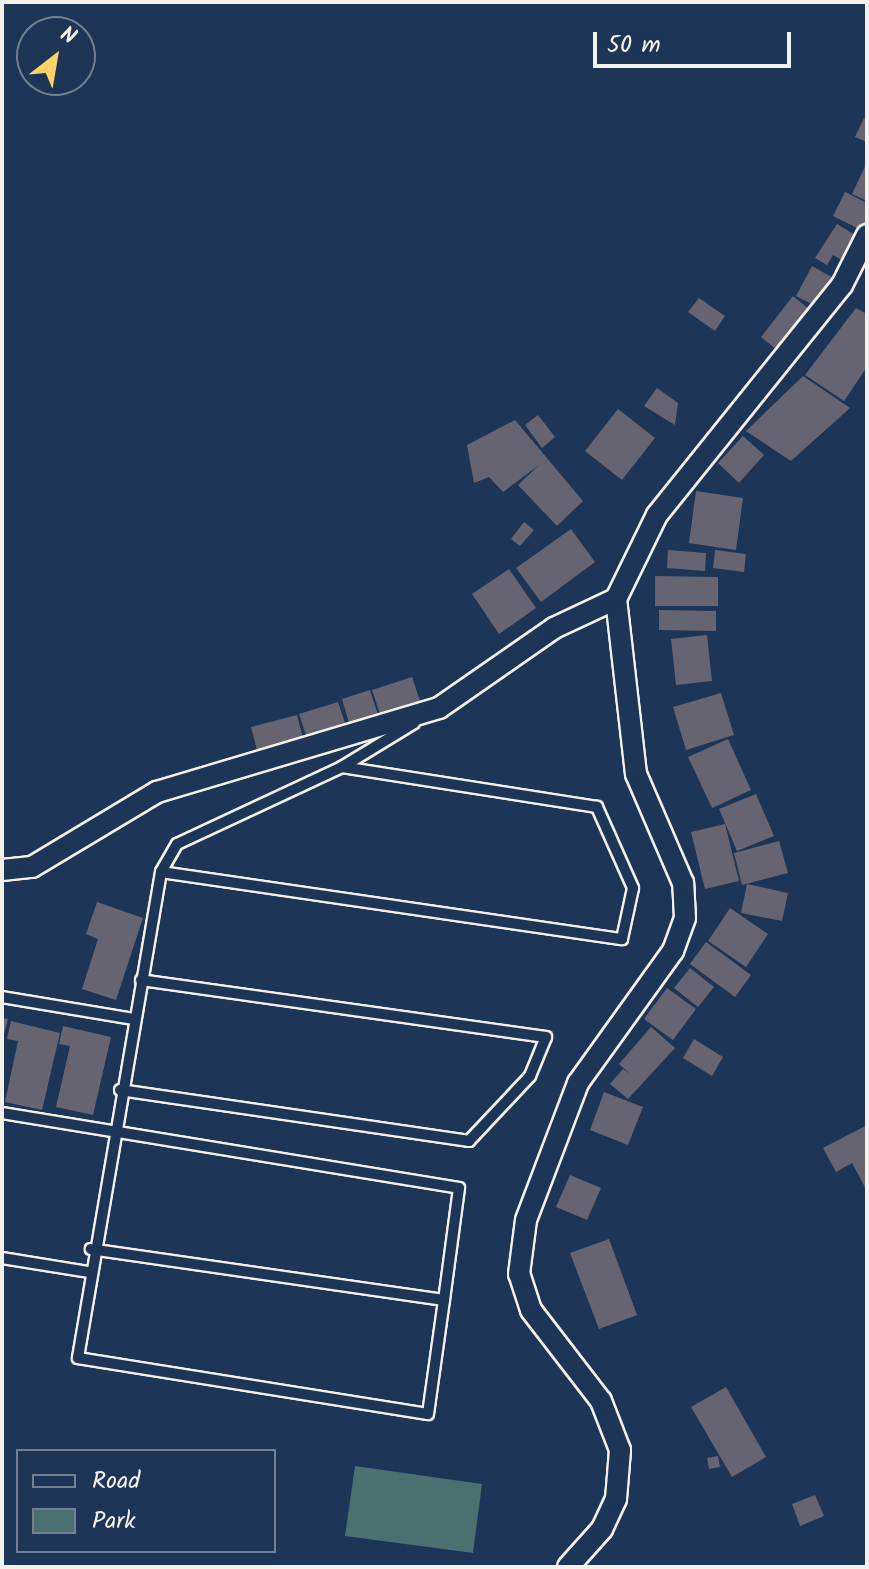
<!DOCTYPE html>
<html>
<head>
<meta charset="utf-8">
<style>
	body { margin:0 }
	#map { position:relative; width:869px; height:1569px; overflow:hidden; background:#1d3557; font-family:Kalam,sans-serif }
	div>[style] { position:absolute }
	.green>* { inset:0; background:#4c6f70 }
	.building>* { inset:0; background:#676472 }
	.roads { filter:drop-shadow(2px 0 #f4f1e8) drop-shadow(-2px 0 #f4f1e8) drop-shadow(0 2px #f4f1e8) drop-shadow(0 -2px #f4f1e8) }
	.service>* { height:10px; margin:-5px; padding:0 5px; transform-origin:5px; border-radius:5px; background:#1d3557 }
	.minor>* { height:20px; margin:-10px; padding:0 10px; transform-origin:10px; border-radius:10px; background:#1d3557 }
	span { translate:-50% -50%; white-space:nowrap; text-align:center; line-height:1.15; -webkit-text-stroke:7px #1d3557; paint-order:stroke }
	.frame { position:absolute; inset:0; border:4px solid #f4f1e8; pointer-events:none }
	.legend { position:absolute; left:16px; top:1449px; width:260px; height:104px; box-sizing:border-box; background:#1d3557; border:2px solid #738091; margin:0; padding:10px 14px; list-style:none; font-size:24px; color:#f4f1e8 }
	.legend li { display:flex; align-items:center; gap:16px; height:40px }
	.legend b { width:40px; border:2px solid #738091 }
	.north { position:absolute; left:16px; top:16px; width:80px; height:80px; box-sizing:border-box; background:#1d3557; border:2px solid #738091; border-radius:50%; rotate:31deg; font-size:22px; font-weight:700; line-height:32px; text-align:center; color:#f4f1e8 }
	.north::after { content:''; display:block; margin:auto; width:28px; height:36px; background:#ffd166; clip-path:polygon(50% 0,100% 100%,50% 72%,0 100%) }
	.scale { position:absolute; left:593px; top:32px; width:198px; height:36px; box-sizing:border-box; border:4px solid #f4f1e8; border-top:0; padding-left:10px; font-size:24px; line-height:28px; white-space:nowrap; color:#f4f1e8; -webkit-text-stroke:6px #1d3557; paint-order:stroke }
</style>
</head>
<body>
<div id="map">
	<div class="green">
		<div style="clip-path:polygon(355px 1466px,482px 1484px,473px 1553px,345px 1536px)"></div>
	</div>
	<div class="building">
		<div style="clip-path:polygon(864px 118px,867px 120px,867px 142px,855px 137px)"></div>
		<div style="clip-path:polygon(867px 162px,867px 201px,852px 194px)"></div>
		<div style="clip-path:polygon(845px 192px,867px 203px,867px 233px,833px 216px)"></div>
		<div style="clip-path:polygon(837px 224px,862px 239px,847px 263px,833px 255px,827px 265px,815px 258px)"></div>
		<div style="clip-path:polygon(812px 266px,837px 280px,821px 309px,796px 296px)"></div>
		<div style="clip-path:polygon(793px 296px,815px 314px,783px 355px,761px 337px)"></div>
		<div style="clip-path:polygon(699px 298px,725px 316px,715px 331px,688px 312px)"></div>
		<div style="clip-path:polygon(856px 308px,867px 314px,867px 367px,844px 401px,805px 375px)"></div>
		<div style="clip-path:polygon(803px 376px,850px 408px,791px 461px,746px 431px)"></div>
		<div style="clip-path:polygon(657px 388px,678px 403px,675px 425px,644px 406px)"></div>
		<div style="clip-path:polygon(618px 409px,655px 438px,622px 480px,585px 451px)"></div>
		<div style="clip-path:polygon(538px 415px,555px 437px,542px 448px,525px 425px)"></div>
		<div style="clip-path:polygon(515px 420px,583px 501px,557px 526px,518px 485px,539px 465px,503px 492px,489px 477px,474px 483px,467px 445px)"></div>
		<div style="clip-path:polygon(743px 436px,764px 455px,739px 483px,718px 463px)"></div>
		<div style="clip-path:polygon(696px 491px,743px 498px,736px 550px,689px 543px)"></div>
		<div style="clip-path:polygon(524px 522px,534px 530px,520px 546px,511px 539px)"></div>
		<div style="clip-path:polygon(571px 529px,595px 562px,541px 602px,516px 568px)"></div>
		<div style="clip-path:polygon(668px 550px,706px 553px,705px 571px,667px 568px)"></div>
		<div style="clip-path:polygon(715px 550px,746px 554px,744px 572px,713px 568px)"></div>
		<div style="clip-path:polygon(509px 569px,536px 608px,499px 634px,472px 594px)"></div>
		<div style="clip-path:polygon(655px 576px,718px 577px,718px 606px,655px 606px)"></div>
		<div style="clip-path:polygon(659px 610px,716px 611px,716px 631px,659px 630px)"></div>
		<div style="clip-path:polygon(707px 635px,712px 681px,676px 685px,671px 639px)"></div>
		<div style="clip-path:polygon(412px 677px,421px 704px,381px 717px,372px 690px)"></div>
		<div style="clip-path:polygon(370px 690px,378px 715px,349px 723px,342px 699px)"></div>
		<div style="clip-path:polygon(721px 693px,734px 735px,686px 750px,673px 707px)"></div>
		<div style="clip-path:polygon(338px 702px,346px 726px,307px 738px,299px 714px)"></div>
		<div style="clip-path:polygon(297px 715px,303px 738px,257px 750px,251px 727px)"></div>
		<div style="clip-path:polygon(728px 739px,751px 790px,712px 808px,688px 757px)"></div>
		<div style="clip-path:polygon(756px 794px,774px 836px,737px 851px,719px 809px)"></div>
		<div style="clip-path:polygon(725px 824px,739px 881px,705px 889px,691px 832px)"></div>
		<div style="clip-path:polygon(779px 841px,788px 873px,742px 885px,734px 853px)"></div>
		<div style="clip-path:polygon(747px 884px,788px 893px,782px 921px,741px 913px)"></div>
		<div style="clip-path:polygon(97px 902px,143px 918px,116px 1000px,82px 989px,98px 939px,86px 934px)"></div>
		<div style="clip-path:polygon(730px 908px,768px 934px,746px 967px,708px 941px)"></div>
		<div style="clip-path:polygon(706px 942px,751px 975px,735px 997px,690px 964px)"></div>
		<div style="clip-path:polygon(690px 968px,714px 987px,698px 1007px,674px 988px)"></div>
		<div style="clip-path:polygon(667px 988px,696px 1009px,673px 1040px,644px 1019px)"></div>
		<div style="clip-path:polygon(2px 1018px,8px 1019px,3px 1038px,2px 1038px)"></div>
		<div style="clip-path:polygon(11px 1021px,60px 1033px,42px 1110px,5px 1102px,18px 1041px,7px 1039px)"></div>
		<div style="clip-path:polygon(63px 1026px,111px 1037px,93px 1115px,56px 1107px,70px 1046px,59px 1044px)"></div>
		<div style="clip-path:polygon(651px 1027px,675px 1048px,628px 1099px,610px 1084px,623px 1069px,630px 1074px,619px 1064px)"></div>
		<div style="clip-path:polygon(694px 1039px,723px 1057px,712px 1076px,683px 1058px)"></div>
		<div style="clip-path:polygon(604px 1092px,643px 1107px,628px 1145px,590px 1130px)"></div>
		<div style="clip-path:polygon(867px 1125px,867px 1191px,852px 1163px,836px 1172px,823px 1148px)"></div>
		<div style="clip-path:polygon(570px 1175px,601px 1188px,587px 1220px,556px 1207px)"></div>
		<div style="clip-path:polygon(609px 1239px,637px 1315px,599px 1329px,570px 1253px)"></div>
		<div style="clip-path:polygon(726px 1387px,766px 1457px,732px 1477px,691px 1407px)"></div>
		<div style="clip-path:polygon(718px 1456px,720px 1467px,709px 1469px,707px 1458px)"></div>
		<div style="clip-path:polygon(815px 1495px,824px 1516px,800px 1526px,792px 1504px)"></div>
	</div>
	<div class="roads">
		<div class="service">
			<div style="left:414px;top:723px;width:84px;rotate:148.6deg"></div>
			<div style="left:342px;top:767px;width:182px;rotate:155deg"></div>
			<div style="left:177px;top:844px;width:32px;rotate:120deg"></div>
			<div style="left:161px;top:872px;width:493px;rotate:99.7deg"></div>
			<div style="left:78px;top:1358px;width:354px;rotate:9.1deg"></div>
			<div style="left:428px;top:1414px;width:115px;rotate:-82deg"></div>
			<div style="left:161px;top:872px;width:466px;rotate:8.3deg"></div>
			<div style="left:622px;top:939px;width:52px;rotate:-77.8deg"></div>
			<div style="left:633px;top:888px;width:89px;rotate:-114deg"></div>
			<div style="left:597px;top:807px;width:258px;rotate:-171.1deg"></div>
			<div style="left:2px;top:997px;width:133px;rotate:9.5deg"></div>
			<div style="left:120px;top:1090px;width:353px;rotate:8.3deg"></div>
			<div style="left:469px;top:1141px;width:89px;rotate:-46.8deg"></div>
			<div style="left:530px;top:1076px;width:42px;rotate:-67.7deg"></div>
			<div style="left:546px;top:1037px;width:409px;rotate:-172deg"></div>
			<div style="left:2px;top:1113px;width:463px;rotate:9.3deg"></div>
			<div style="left:459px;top:1188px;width:113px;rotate:97.6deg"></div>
			<div style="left:444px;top:1300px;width:357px;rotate:-171.8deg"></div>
			<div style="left:2px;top:1258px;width:87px;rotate:9.2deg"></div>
		</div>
		<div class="minor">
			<div style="left:2px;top:870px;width:30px;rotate:-6deg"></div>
			<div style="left:32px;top:867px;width:146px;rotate:-31deg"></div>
			<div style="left:157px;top:792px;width:294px;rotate:-16.6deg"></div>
			<div style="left:439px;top:708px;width:140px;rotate:-34.8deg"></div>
			<div style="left:554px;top:628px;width:68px;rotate:-25.1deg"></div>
			<div style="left:568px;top:1567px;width:51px;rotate:-48.2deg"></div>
			<div style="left:602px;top:1529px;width:33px;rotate:-65deg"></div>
			<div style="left:616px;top:1499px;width:49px;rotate:-85.3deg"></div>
			<div style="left:620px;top:1450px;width:53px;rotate:-111.2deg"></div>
			<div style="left:601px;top:1401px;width:115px;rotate:-127.6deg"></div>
			<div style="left:531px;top:1310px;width:38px;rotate:-108deg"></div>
			<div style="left:519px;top:1274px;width:54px;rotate:-82.6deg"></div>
			<div style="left:526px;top:1220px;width:147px;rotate:-69.2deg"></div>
			<div style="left:578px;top:1083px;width:163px;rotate:-54.3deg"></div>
			<div style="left:673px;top:951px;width:35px;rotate:-70deg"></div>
			<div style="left:685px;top:918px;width:35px;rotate:-93deg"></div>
			<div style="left:683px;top:883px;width:119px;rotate:-113.3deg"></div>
			<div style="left:636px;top:774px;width:176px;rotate:-96.5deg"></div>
			<div style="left:616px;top:599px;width:93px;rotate:-64deg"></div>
			<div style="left:657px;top:515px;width:295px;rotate:-51.2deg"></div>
			<div style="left:842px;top:285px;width:56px;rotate:-63.4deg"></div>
		</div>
	</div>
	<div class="frame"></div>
	<ul class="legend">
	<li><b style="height:10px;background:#1d3557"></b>Road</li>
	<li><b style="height:22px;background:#4c6f70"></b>Park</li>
	</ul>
	<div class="north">N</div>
	<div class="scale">50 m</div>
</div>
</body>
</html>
